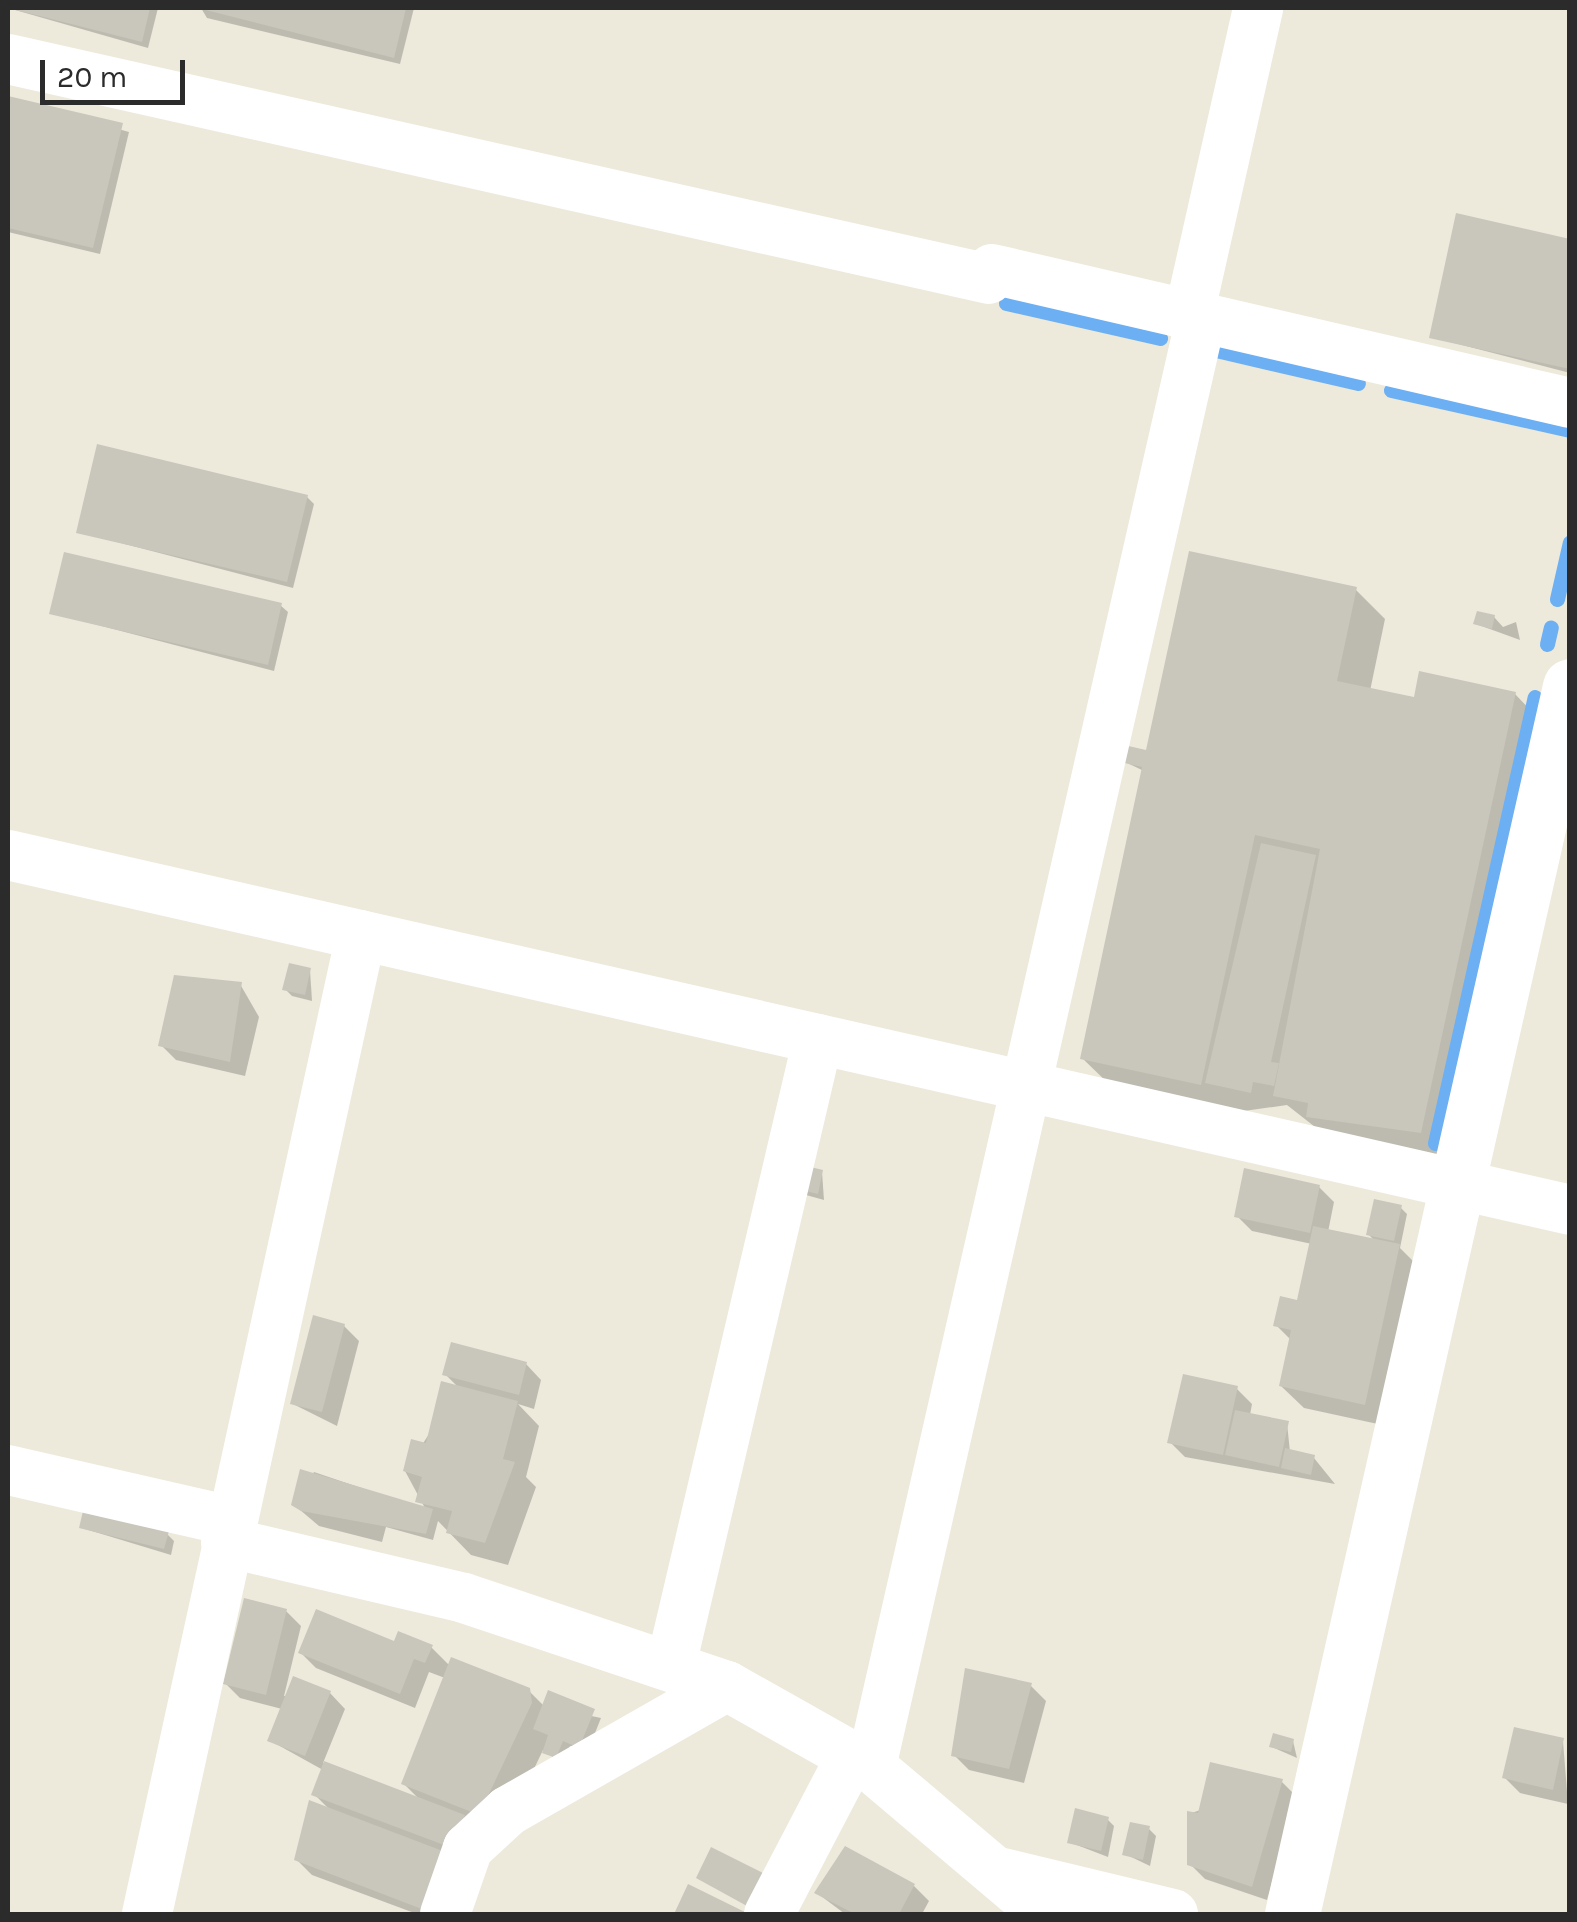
<!DOCTYPE html>
<html>
<head>
<meta charset="utf-8">
<style>
	body { margin:0 }
	#map { position:relative; width:1577px; height:1922px; overflow:hidden; background:#edeadc; font-family:Karla,sans-serif }
	div>[style] { position:absolute }
	.shadow>* { inset:0; background:#0003 }
	.stream>* { height:15px; margin:-7.5px; padding:0 7.5px; transform-origin:7.5px; border-radius:7.5px; background:#6caff3 }
	.building>* { inset:0; background:#c9c6bc }
	.street>* { height:50px; margin:-25px; padding:0 25px; transform-origin:25px; border-radius:25px; background:#fff }
	.secondary>* { height:55px; margin:-27.5px; padding:0 27.5px; transform-origin:27.5px; border-radius:27.5px; background:#fff }
	span { translate:-50% -50%; white-space:nowrap; text-align:center; line-height:1.15; -webkit-text-stroke:8px #fff; paint-order:stroke }
	.frame { position:absolute; inset:0; border:10px solid #2b2b2b; pointer-events:none }
	.scale { position:absolute; left:40px; top:60px; width:145px; height:45px; box-sizing:border-box; border:5px solid #2b2b2b; border-top:0; padding-left:12px; font-size:30px; line-height:35px; white-space:nowrap; color:#2b2b2b; -webkit-text-stroke:8px #fff; paint-order:stroke }
</style>
</head>
<body>
<div id="map">
	<div class="shadow">
		<div style="clip-path:polygon(8px 8px,158px 8px,148px 48px)"></div>
		<div style="clip-path:polygon(201px 8px,414px 8px,400px 64px,207px 18px)"></div>
		<div style="clip-path:polygon(8px 98px,129px 132px,100px 254px,8px 232px)"></div>
		<div style="clip-path:polygon(1570px 241px,1570px 373px,1431px 337px)"></div>
		<div style="clip-path:polygon(307px 497px,314px 504px,293px 588px,79px 532px)"></div>
		<div style="clip-path:polygon(1356px 590px,1385px 619px,1370px 691px,1416px 700px,1515px 694px,1544px 724px,1450px 1161px,1338px 1145px,1287px 1105px,1230px 1113px,1112px 1087px,1082px 1058px,1144px 771px,1123px 761px,1147px 755px)"></div>
		<div style="clip-path:polygon(280px 605px,288px 612px,274px 671px,52px 613px)"></div>
		<div style="clip-path:polygon(1494px 617px,1503px 627px,1516px 622px,1520px 640px,1476px 624px)"></div>
		<div style="clip-path:polygon(310px 970px,312px 1001px,292px 996px,285px 989px)"></div>
		<div style="clip-path:polygon(240px 984px,259px 1017px,245px 1076px,176px 1060px,161px 1045px)"></div>
		<div style="clip-path:polygon(822px 1172px,824px 1200px,806px 1195px,799px 1188px)"></div>
		<div style="clip-path:polygon(1319px 1187px,1334px 1202px,1328px 1232px,1376px 1242px,1369px 1235px,1400px 1207px,1407px 1214px,1400px 1248px,1421px 1269px,1387px 1426px,1304px 1408px,1281px 1386px,1291px 1340px,1276px 1325px,1299px 1303px,1312px 1244px,1252px 1231px,1237px 1216px)"></div>
		<div style="clip-path:polygon(344px 1326px,359px 1341px,337px 1426px,293px 1404px)"></div>
		<div style="clip-path:polygon(526px 1364px,541px 1380px,534px 1409px,518px 1404px,539px 1426px,526px 1477px,536px 1487px,508px 1565px,471px 1555px,438px 1521px,433px 1540px,386px 1527px,382px 1542px,319px 1526px,293px 1504px,314px 1472px,426px 1510px,405px 1471px,459px 1388px,445px 1374px)"></div>
		<div style="clip-path:polygon(1237px 1389px,1252px 1404px,1250px 1415px,1287px 1423px,1290px 1452px,1314px 1458px,1335px 1484px,1185px 1457px,1170px 1442px)"></div>
		<div style="clip-path:polygon(82px 1528px,167px 1534px,174px 1541px,171px 1555px)"></div>
		<div style="clip-path:polygon(286px 1611px,301px 1626px,284px 1696px,330px 1693px,345px 1709px,323px 1763px,422px 1802px,403px 1783px,445px 1678px,429px 1672px,415px 1708px,316px 1668px,301px 1653px,431px 1647px,450px 1666px,528px 1690px,544px 1706px,601px 1718px,587px 1753px,570px 1746px,563px 1764px,543px 1750px,502px 1836px,446px 1914px,417px 1914px,312px 1875px,297px 1860px,331px 1811px,314px 1794px,323px 1770px,269px 1740px,282px 1709px,240px 1698px,225px 1683px)"></div>
		<div style="clip-path:polygon(1031px 1686px,1046px 1701px,1024px 1783px,969px 1770px,954px 1755px)"></div>
		<div style="clip-path:polygon(1293px 1741px,1297px 1758px,1272px 1747px)"></div>
		<div style="clip-path:polygon(1563px 1741px,1568px 1804px,1520px 1793px,1505px 1778px)"></div>
		<div style="clip-path:polygon(1281px 1781px,1296px 1796px,1267px 1900px,1205px 1879px,1190px 1864px,1189px 1814px)"></div>
		<div style="clip-path:polygon(1107px 1819px,1114px 1826px,1108px 1857px,1069px 1842px)"></div>
		<div style="clip-path:polygon(1149px 1829px,1156px 1836px,1150px 1866px,1125px 1854px)"></div>
		<div style="clip-path:polygon(914px 1886px,929px 1901px,922px 1914px,845px 1914px,817px 1893px)"></div>
	</div>
	<div class="stream">
		<div style="left:1006px;top:303px;width:158px;rotate:12.8deg"></div>
		<div style="left:1203px;top:347px;width:159px;rotate:13.1deg"></div>
		<div style="left:1391px;top:390px;width:183px;rotate:12.6deg"></div>
		<div style="left:1557px;top:599px;width:58px;rotate:-77.2deg"></div>
		<div style="left:1547px;top:644px;width:17px;rotate:-77deg"></div>
		<div style="left:1435px;top:1143px;width:457px;rotate:-77.4deg"></div>
	</div>
	<div class="building">
		<div style="clip-path:polygon(8px 8px,150px 8px,142px 42px)"></div>
		<div style="clip-path:polygon(198px 8px,406px 8px,394px 58px)"></div>
		<div style="clip-path:polygon(8px 96px,123px 123px,93px 248px,8px 228px)"></div>
		<div style="clip-path:polygon(1456px 213px,1570px 239px,1570px 369px,1429px 338px)"></div>
		<div style="clip-path:polygon(97px 444px,308px 495px,287px 582px,76px 533px)"></div>
		<div style="clip-path:polygon(1189px 551px,1357px 587px,1337px 681px,1414px 697px,1419px 671px,1516px 692px,1421px 1133px,1306px 1117px,1308px 1103px,1273px 1096px,1320px 849px,1255px 835px,1201px 1085px,1080px 1059px,1142px 767px,1120px 762px,1124px 745px,1146px 750px)"></div>
		<div style="clip-path:polygon(64px 552px,282px 603px,268px 665px,49px 614px)"></div>
		<div style="clip-path:polygon(1477px 611px,1495px 615px,1492px 629px,1473px 624px)"></div>
		<div style="clip-path:polygon(1261px 843px,1316px 855px,1271px 1062px,1279px 1063px,1274px 1086px,1253px 1082px,1251px 1093px,1205px 1083px)"></div>
		<div style="clip-path:polygon(289px 963px,311px 968px,305px 995px,282px 990px)"></div>
		<div style="clip-path:polygon(174px 975px,242px 982px,230px 1062px,158px 1046px)"></div>
		<div style="clip-path:polygon(802px 1165px,823px 1170px,818px 1194px,797px 1189px)"></div>
		<div style="clip-path:polygon(1244px 1168px,1320px 1185px,1310px 1233px,1234px 1217px)"></div>
		<div style="clip-path:polygon(1374px 1199px,1402px 1205px,1394px 1241px,1366px 1235px)"></div>
		<div style="clip-path:polygon(1313px 1226px,1400px 1244px,1365px 1405px,1279px 1386px,1291px 1330px,1273px 1326px,1280px 1296px,1297px 1300px)"></div>
		<div style="clip-path:polygon(313px 1315px,345px 1324px,322px 1412px,290px 1404px)"></div>
		<div style="clip-path:polygon(451px 1342px,527px 1362px,519px 1395px,442px 1375px)"></div>
		<div style="clip-path:polygon(1183px 1374px,1238px 1386px,1223px 1455px,1167px 1443px)"></div>
		<div style="clip-path:polygon(441px 1381px,518px 1401px,503px 1459px,515px 1462px,485px 1543px,446px 1533px,452px 1511px,415px 1502px,422px 1477px,403px 1471px,411px 1439px,426px 1443px)"></div>
		<div style="clip-path:polygon(1235px 1410px,1289px 1421px,1279px 1467px,1225px 1455px)"></div>
		<div style="clip-path:polygon(1285px 1448px,1315px 1455px,1311px 1475px,1281px 1468px)"></div>
		<div style="clip-path:polygon(300px 1469px,433px 1509px,426px 1534px,301px 1511px,291px 1505px)"></div>
		<div style="clip-path:polygon(83px 1511px,169px 1531px,164px 1549px,79px 1528px)"></div>
		<div style="clip-path:polygon(244px 1598px,287px 1609px,266px 1695px,223px 1684px)"></div>
		<div style="clip-path:polygon(316px 1609px,394px 1641px,398px 1631px,433px 1645px,425px 1663px,414px 1659px,400px 1694px,298px 1653px)"></div>
		<div style="clip-path:polygon(451px 1657px,530px 1688px,532px 1703px,479px 1815px,401px 1784px)"></div>
		<div style="clip-path:polygon(965px 1668px,1032px 1683px,1009px 1769px,951px 1756px)"></div>
		<div style="clip-path:polygon(293px 1676px,331px 1691px,305px 1756px,267px 1741px)"></div>
		<div style="clip-path:polygon(548px 1690px,595px 1709px,579px 1748px,563px 1741px,556px 1758px,542px 1753px,548px 1735px,533px 1729px)"></div>
		<div style="clip-path:polygon(1514px 1727px,1564px 1738px,1553px 1790px,1502px 1778px)"></div>
		<div style="clip-path:polygon(1273px 1733px,1294px 1739px,1291px 1752px,1269px 1747px)"></div>
		<div style="clip-path:polygon(324px 1761px,465px 1815px,452px 1848px,311px 1795px)"></div>
		<div style="clip-path:polygon(1210px 1762px,1283px 1779px,1252px 1887px,1187px 1865px,1187px 1811px,1198px 1813px)"></div>
		<div style="clip-path:polygon(309px 1800px,448px 1853px,427px 1911px,294px 1860px)"></div>
		<div style="clip-path:polygon(1075px 1808px,1109px 1817px,1101px 1851px,1067px 1843px)"></div>
		<div style="clip-path:polygon(1130px 1822px,1150px 1826px,1143px 1860px,1122px 1855px)"></div>
		<div style="clip-path:polygon(845px 1846px,915px 1884px,899px 1914px,855px 1914px,814px 1893px)"></div>
		<div style="clip-path:polygon(711px 1847px,763px 1873px,747px 1906px,696px 1878px)"></div>
		<div style="clip-path:polygon(688px 1884px,749px 1914px,674px 1914px)"></div>
	</div>
	<div class="street">
		<div style="left:8px;top:59px;width:1005px;rotate:12.64deg"></div>
		<div style="left:992px;top:269px;width:593px;rotate:13.05deg"></div>
		<div style="left:1189px;top:315px;width:315px;rotate:-77.3deg"></div>
		<div style="left:8px;top:855px;width:1602px;rotate:12.8deg"></div>
		<div style="left:8px;top:1470px;width:229px;rotate:12.9deg"></div>
		<div style="left:226px;top:1542px;width:244px;rotate:13.2deg"></div>
		<div style="left:464px;top:1598px;width:277px;rotate:18.5deg"></div>
		<div style="left:727px;top:1686px;width:165px;rotate:29.4deg"></div>
		<div style="left:871px;top:1767px;width:228px;rotate:40.2deg"></div>
		<div style="left:671px;top:1665px;width:643px;rotate:-76.78deg"></div>
		<div style="left:871px;top:1767px;width:1486px;rotate:-77.17deg"></div>
		<div style="left:1003px;top:1873px;width:175px;rotate:13.6deg"></div>
		<div style="left:147px;top:1914px;width:1002px;rotate:-77.67deg"></div>
		<div style="left:445px;top:1914px;width:70px;rotate:-70.8deg"></div>
		<div style="left:468px;top:1848px;width:54px;rotate:-42.8deg"></div>
		<div style="left:508px;top:1811px;width:252px;rotate:-29.7deg"></div>
		<div style="left:769px;top:1914px;width:179px;rotate:-62.4deg"></div>
	</div>
	<div class="secondary">
		<div style="left:1292px;top:1914px;width:1259px;rotate:-77.24deg"></div>
	</div>
	<div class="frame"></div>
	<div class="scale">20 m</div>
</div>
</body>
</html>
